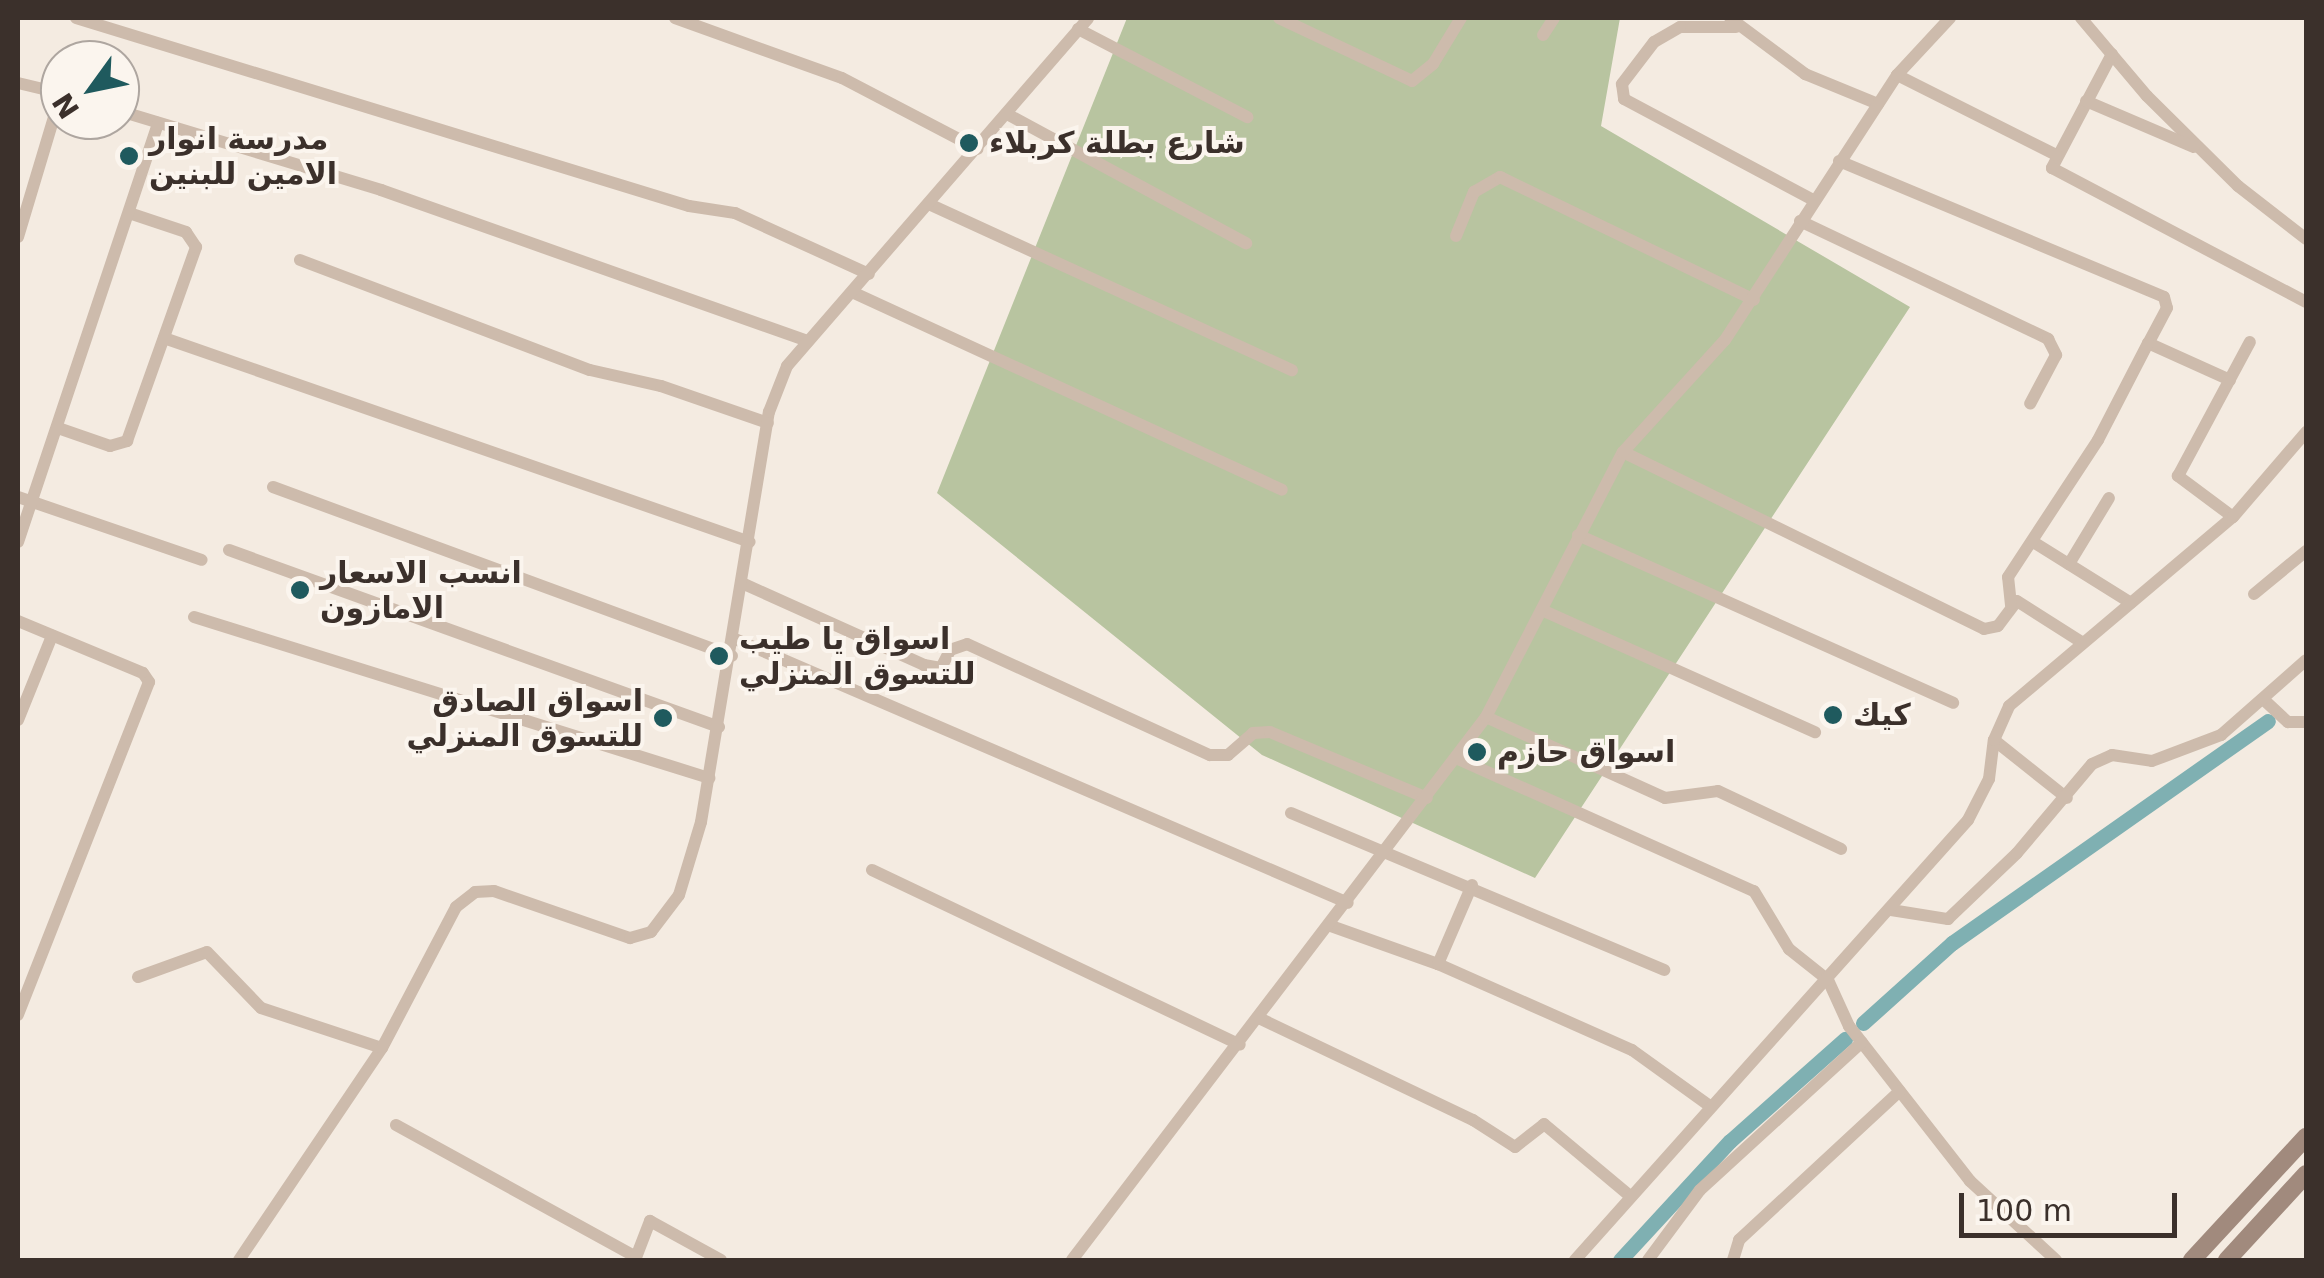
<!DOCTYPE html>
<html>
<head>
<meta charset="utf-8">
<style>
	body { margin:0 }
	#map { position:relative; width:2324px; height:1278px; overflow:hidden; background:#f4ebe1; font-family:"DejaVu Sans",Vazirmatn,sans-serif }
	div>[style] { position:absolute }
	.green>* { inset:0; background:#b8c4a0 }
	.canal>* { height:15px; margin:-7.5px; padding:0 7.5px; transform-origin:7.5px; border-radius:7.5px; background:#7fb0b2 }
	.minor>* { height:12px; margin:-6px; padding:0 6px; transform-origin:6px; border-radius:6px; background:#cdbbac }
	.secondary>* { height:18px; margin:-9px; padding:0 9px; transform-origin:9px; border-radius:9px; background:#a18a7d }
	.dots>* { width:28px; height:28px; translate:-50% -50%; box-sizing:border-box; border:5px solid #fbf5ee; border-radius:50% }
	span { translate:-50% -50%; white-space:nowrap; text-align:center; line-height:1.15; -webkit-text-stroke:8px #fbf5ee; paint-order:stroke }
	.poi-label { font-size:30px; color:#3b302b; font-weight:700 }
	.left { translate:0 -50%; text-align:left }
	.right { translate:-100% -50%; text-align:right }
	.frame { position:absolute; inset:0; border:20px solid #3b302b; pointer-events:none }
	.north { position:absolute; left:40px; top:40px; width:100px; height:100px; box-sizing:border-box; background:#fbf5ee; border:2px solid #aea6a0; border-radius:50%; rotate:237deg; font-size:28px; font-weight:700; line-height:40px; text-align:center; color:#3b302b }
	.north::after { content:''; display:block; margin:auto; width:35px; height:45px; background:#1f5a5e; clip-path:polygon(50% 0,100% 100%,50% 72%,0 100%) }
	.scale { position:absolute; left:1959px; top:1193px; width:218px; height:45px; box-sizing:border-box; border:5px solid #3b302b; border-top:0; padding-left:12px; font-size:30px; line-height:35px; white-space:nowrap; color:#3b302b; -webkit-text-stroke:8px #fbf5ee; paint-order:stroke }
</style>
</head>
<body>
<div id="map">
	<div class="green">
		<div style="clip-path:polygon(1127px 18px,1620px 18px,1601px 126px,1910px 307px,1535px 878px,1262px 755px,937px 493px)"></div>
	</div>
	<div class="canal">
		<div style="left:1863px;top:1023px;width:120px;rotate:-42deg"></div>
		<div style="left:1952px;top:943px;width:386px;rotate:-35.1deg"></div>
		<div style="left:1620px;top:1260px;width:162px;rotate:-47.3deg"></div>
		<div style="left:1730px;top:1141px;width:154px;rotate:-41.6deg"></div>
	</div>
	<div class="minor">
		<div style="left:76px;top:18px;width:641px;rotate:17.05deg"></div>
		<div style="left:689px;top:206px;width:47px;rotate:8.7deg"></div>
		<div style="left:735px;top:213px;width:147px;rotate:24.5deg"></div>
		<div style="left:675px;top:18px;width:177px;rotate:19.8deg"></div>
		<div style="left:842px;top:78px;width:153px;rotate:27.6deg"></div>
		<div style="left:1279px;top:18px;width:147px;rotate:25.3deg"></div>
		<div style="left:1412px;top:81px;width:27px;rotate:-39deg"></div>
		<div style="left:1433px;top:64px;width:54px;rotate:-58.7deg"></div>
		<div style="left:1730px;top:18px;width:94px;rotate:36.7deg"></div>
		<div style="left:1805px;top:74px;width:79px;rotate:22.3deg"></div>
		<div style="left:2081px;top:18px;width:102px;rotate:49.8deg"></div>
		<div style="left:2147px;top:96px;width:128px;rotate:44.7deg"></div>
		<div style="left:2238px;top:186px;width:86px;rotate:37.9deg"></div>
		<div style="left:1736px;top:27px;width:56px;rotate:180deg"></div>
		<div style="left:1680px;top:27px;width:30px;rotate:150deg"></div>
		<div style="left:1654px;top:42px;width:53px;rotate:127.3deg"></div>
		<div style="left:1622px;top:84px;width:15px;rotate:82deg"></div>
		<div style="left:1624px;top:99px;width:214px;rotate:28.1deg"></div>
		<div style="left:1078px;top:29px;width:191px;rotate:27.5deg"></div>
		<div style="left:1543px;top:35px;width:20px;rotate:-57deg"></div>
		<div style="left:2112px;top:54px;width:129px;rotate:117.8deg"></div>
		<div style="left:2052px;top:168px;width:287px;rotate:27.8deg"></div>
		<div style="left:1897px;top:75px;width:178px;rotate:26.7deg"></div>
		<div style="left:18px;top:83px;width:43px;rotate:13.4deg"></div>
		<div style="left:2086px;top:101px;width:117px;rotate:23.1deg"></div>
		<div style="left:120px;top:111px;width:273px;rotate:16.8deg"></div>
		<div style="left:381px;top:190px;width:453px;rotate:19.5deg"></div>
		<div style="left:1007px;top:114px;width:272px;rotate:28.4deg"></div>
		<div style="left:1839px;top:161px;width:352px;rotate:22.7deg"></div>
		<div style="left:2164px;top:297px;width:11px;rotate:75deg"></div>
		<div style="left:2167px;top:308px;width:40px;rotate:118deg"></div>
		<div style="left:2148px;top:343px;width:90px;rotate:24.3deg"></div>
		<div style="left:931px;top:205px;width:397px;rotate:24.6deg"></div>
		<div style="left:1800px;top:221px;width:275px;rotate:25.4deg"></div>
		<div style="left:2048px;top:339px;width:18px;rotate:63deg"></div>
		<div style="left:2056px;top:355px;width:55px;rotate:118deg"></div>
		<div style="left:1456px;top:236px;width:48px;rotate:-67.8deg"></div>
		<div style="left:1474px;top:192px;width:30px;rotate:-30deg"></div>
		<div style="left:1500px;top:177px;width:282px;rotate:25.8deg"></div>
		<div style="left:18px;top:237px;width:146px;rotate:-73.3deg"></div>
		<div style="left:300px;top:260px;width:310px;rotate:20.8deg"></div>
		<div style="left:590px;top:370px;width:73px;rotate:12.7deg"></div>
		<div style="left:661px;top:386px;width:113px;rotate:19.1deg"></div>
		<div style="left:852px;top:292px;width:473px;rotate:24.7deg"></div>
		<div style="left:164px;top:338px;width:620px;rotate:19.19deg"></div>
		<div style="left:58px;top:428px;width:55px;rotate:19.1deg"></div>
		<div style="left:110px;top:446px;width:18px;rotate:-16deg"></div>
		<div style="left:127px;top:441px;width:206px;rotate:-70.4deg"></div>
		<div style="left:196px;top:247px;width:18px;rotate:-124deg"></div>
		<div style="left:186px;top:232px;width:60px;rotate:-161.6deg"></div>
		<div style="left:1623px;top:452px;width:402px;rotate:26.1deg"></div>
		<div style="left:1984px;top:629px;width:14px;rotate:-12deg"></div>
		<div style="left:1998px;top:626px;width:31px;rotate:-53deg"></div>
		<div style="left:2017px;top:601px;width:78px;rotate:32.5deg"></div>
		<div style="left:273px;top:487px;width:489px;rotate:20.2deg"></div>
		<div style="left:18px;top:497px;width:194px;rotate:18.9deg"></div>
		<div style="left:2233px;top:517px;width:69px;rotate:-143.3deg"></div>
		<div style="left:2178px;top:476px;width:152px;rotate:-61.8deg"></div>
		<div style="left:1578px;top:535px;width:411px;rotate:24.1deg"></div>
		<div style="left:18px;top:542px;width:442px;rotate:-71.5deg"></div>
		<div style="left:2035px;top:543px;width:113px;rotate:32deg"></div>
		<div style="left:229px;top:550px;width:521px;rotate:19.86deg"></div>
		<div style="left:2069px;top:564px;width:77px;rotate:-58.8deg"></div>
		<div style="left:744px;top:584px;width:197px;rotate:24.2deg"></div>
		<div style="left:924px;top:665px;width:17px;rotate:10deg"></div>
		<div style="left:941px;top:668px;width:20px;rotate:-63deg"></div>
		<div style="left:950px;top:650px;width:18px;rotate:-19deg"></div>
		<div style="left:967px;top:644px;width:267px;rotate:24.6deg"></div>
		<div style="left:1210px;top:755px;width:18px"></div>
		<div style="left:1228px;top:755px;width:33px;rotate:-41deg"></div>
		<div style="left:1253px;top:733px;width:17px;rotate:-3deg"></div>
		<div style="left:1270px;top:732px;width:170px;rotate:22.8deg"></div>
		<div style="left:2254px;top:594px;width:67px;rotate:-39.6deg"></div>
		<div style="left:2011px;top:605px;width:28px;rotate:-96deg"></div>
		<div style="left:2008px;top:577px;width:164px;rotate:-56.7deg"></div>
		<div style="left:2098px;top:440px;width:109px;rotate:-62.7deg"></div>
		<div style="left:1544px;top:611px;width:297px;rotate:24.1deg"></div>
		<div style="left:194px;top:617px;width:540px;rotate:17.36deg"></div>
		<div style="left:18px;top:621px;width:135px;rotate:22.6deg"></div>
		<div style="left:143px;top:673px;width:11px;rotate:56deg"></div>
		<div style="left:149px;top:682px;width:358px;rotate:111.5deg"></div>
		<div style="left:735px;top:639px;width:667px;rotate:23.3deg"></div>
		<div style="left:2263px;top:699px;width:34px;rotate:43deg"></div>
		<div style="left:2288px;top:722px;width:18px"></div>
		<div style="left:1486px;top:717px;width:196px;rotate:24.3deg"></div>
		<div style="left:1665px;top:798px;width:53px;rotate:-7.5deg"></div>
		<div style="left:1718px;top:791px;width:136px;rotate:25.2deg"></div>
		<div style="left:18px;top:720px;width:91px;rotate:-68deg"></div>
		<div style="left:1994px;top:740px;width:93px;rotate:38.5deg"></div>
		<div style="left:1456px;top:758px;width:326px;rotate:24.1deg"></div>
		<div style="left:1754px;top:891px;width:68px;rotate:58.9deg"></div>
		<div style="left:1789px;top:949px;width:50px;rotate:38.5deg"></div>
		<div style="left:1828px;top:980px;width:51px;rotate:65.5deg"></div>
		<div style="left:1849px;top:1026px;width:197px;rotate:52deg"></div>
		<div style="left:1970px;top:1181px;width:117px;rotate:42.6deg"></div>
		<div style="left:1291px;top:813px;width:405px;rotate:22.8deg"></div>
		<div style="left:872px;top:870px;width:407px;rotate:25.4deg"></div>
		<div style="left:1891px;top:910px;width:58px;rotate:9deg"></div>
		<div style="left:1948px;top:919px;width:95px;rotate:-43.7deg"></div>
		<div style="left:2017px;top:853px;width:116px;rotate:-49.9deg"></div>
		<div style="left:2092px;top:764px;width:22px;rotate:-24deg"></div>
		<div style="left:2112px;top:755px;width:40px;rotate:8.5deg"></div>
		<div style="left:2152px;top:761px;width:74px;rotate:-20.6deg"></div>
		<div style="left:2221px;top:735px;width:113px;rotate:-41.4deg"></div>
		<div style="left:1331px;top:926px;width:114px;rotate:19.6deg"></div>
		<div style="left:1438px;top:964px;width:212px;rotate:23.9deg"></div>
		<div style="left:1632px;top:1050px;width:97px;rotate:35.8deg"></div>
		<div style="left:1438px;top:964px;width:86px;rotate:-66.7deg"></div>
		<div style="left:138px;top:977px;width:73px;rotate:-19.9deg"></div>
		<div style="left:207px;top:952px;width:78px;rotate:46deg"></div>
		<div style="left:261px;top:1008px;width:127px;rotate:18.3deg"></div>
		<div style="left:1261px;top:1019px;width:235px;rotate:25.5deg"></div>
		<div style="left:1473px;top:1120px;width:50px;rotate:32.7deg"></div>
		<div style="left:1515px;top:1147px;width:37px;rotate:-38deg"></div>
		<div style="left:1544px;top:1124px;width:112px;rotate:39.9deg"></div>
		<div style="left:396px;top:1125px;width:274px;rotate:28.8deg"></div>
		<div style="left:239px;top:1260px;width:256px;rotate:-56deg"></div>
		<div style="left:382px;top:1048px;width:159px;rotate:-62.3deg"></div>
		<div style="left:456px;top:907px;width:24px;rotate:-38deg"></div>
		<div style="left:475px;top:892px;width:19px;rotate:-3deg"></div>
		<div style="left:494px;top:891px;width:144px;rotate:19.1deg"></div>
		<div style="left:630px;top:938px;width:22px;rotate:-16deg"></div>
		<div style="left:651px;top:932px;width:46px;rotate:-52.9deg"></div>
		<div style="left:679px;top:895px;width:76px;rotate:-73.2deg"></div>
		<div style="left:701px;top:822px;width:416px;rotate:-80.6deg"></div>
		<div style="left:769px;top:412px;width:49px;rotate:-68.6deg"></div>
		<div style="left:787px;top:366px;width:460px;rotate:-49.1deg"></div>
		<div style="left:635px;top:1260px;width:42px;rotate:-69deg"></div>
		<div style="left:650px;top:1221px;width:81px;rotate:28.8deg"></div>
		<div style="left:1072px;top:1260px;width:683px;rotate:-52.68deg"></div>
		<div style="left:1486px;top:717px;width:298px;rotate:-62.7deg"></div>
		<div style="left:1623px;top:452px;width:151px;rotate:-47.7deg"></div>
		<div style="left:1725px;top:340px;width:316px;rotate:-57deg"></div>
		<div style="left:1897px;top:75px;width:78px;rotate:-47.1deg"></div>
		<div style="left:1575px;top:1260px;width:590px;rotate:-48.23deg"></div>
		<div style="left:1968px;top:820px;width:46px;rotate:-62.9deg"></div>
		<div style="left:1989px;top:779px;width:39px;rotate:-83deg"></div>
		<div style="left:1994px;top:740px;width:37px;rotate:-66deg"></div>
		<div style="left:2009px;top:706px;width:293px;rotate:-40.2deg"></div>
		<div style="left:2233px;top:517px;width:112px;rotate:-49.3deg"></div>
		<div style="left:1648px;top:1260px;width:87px;rotate:-53.4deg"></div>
		<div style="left:1700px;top:1190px;width:219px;rotate:-42.4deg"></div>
		<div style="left:1733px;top:1260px;width:21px;rotate:-73deg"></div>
		<div style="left:1739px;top:1240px;width:219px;rotate:-42.8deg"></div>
	</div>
	<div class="secondary">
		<div style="left:2192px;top:1260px;width:168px;rotate:-47.2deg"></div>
		<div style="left:2227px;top:1260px;width:117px;rotate:-47.4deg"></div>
	</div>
	<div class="dots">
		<div style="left:969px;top:143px;background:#1f5a5e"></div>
		<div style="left:129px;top:156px;background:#1f5a5e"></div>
		<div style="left:300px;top:590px;background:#1f5a5e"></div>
		<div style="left:719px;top:656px;background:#1f5a5e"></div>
		<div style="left:1833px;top:715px;background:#1f5a5e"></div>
		<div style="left:663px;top:718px;background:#1f5a5e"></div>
		<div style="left:1477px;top:752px;background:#1f5a5e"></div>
	</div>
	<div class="poi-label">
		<span class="left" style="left:149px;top:156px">مدرسة انوار<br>الامين للبنين</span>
		<span class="left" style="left:989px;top:143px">شارع بطلة كربلاء</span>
		<span class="left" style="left:320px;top:590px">انسب الاسعار<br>الامازون</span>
		<span class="left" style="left:739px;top:656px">اسواق يا طيب<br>للتسوق المنزلي</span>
		<span class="right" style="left:643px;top:718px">اسواق الصادق<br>للتسوق المنزلي</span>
		<span class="left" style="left:1853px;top:715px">كيك</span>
		<span class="left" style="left:1497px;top:752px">اسواق حازم</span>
	</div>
	<div class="frame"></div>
	<div class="north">N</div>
	<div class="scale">100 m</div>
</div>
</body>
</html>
